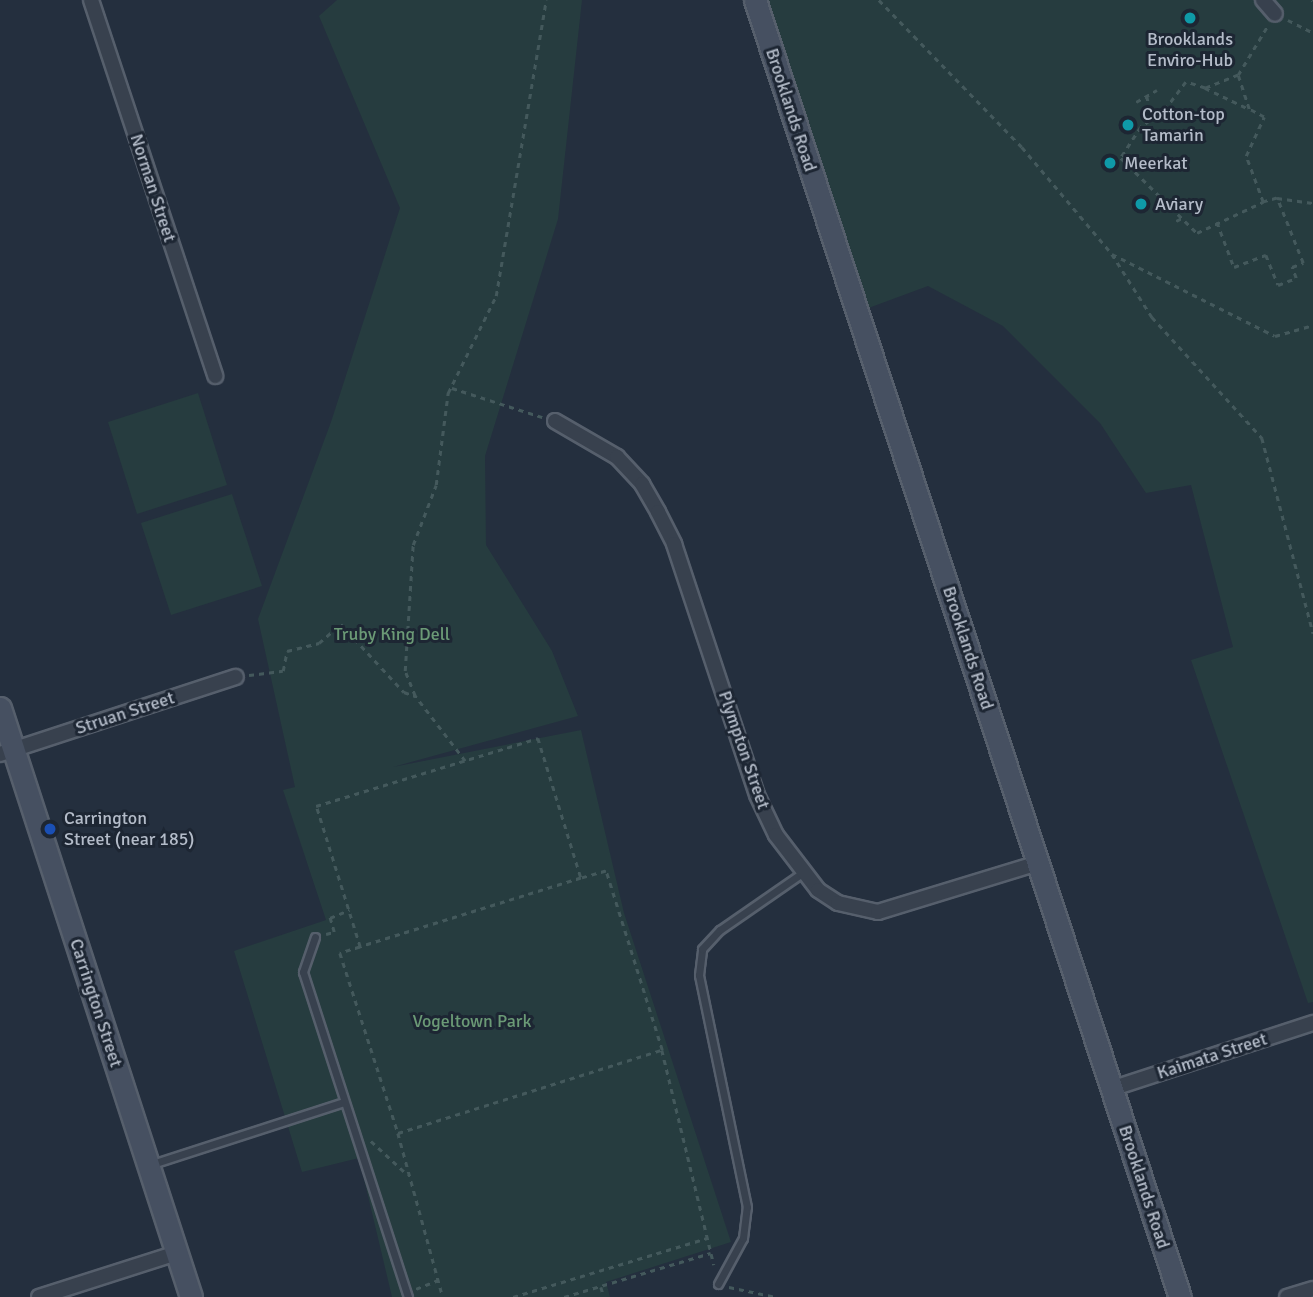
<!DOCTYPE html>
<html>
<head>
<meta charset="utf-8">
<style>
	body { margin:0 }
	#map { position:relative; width:1313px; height:1297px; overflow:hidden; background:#242f3e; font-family:Signika,sans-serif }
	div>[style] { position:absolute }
	.green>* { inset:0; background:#263c3f }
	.path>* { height:2.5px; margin-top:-1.25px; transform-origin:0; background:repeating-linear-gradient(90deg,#44595c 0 5px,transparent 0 10px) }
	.roads { filter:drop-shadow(2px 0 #565f6c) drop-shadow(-2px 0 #565f6c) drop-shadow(0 2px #565f6c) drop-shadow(0 -2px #565f6c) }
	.lane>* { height:7px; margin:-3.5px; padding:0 3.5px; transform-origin:3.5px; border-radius:3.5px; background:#38414e }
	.street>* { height:14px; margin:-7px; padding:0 7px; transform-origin:7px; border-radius:7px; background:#38414e }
	.secondary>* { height:21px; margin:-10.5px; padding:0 10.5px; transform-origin:10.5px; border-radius:10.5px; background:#465061 }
	.dots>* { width:19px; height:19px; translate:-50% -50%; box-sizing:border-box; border:4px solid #1d2633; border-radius:50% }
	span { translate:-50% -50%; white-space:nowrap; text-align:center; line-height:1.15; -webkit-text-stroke:6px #1d2633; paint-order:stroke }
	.poi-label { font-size:18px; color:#b4bcc9 }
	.left { translate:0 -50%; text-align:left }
	.street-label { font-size:18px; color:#b4bcc9 }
	.park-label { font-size:18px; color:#6b9a76 }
</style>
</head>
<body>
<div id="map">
	<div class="green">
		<div style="clip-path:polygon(337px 0,582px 0,558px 219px,485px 456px,486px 545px,552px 651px,578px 716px,393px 767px,581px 730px,624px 913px,731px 1242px,606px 1282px,610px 1297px,392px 1297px,359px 1158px,302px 1172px,234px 951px,326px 920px,283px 790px,295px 787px,258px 619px,331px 422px,400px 208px,319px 16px)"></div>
		<div style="clip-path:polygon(756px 0,1313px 0,1313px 1002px,1308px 1003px,1191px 660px,1233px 647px,1191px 485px,1146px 493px,1100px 423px,1003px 326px,928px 286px,855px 313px)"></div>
		<div style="clip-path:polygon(198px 393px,227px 485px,137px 514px,108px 422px)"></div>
		<div style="clip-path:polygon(232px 494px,262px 586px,171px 615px,141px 523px)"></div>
	</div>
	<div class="path">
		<div style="left:879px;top:0;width:205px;rotate:45.8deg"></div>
		<div style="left:1022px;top:147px;width:140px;rotate:49.9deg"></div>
		<div style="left:1112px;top:254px;width:75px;rotate:57.6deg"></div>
		<div style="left:1152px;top:317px;width:164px;rotate:47.7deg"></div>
		<div style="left:1262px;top:438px;width:202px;rotate:75.3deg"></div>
		<div style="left:1312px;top:0;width:1px;rotate:45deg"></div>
		<div style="left:1288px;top:20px;width:28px;rotate:27deg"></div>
		<div style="left:1238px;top:75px;width:35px;rotate:158deg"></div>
		<div style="left:1205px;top:88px;width:20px;rotate:-162deg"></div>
		<div style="left:1186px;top:82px;width:34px;rotate:127deg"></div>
		<div style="left:1166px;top:109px;width:31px;rotate:144deg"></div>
		<div style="left:1141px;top:127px;width:37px;rotate:123deg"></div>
		<div style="left:1121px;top:158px;width:107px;rotate:44.6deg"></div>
		<div style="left:1197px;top:233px;width:73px;rotate:-25.2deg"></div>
		<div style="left:1263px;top:202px;width:49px;rotate:-110.3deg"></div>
		<div style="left:1246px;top:156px;width:43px;rotate:-65.2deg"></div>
		<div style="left:1264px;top:117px;width:17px;rotate:-152deg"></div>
		<div style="left:1249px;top:109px;width:36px;rotate:-108deg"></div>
		<div style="left:1238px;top:75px;width:58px;rotate:-59deg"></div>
		<div style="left:1205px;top:88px;width:49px;rotate:25.5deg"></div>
		<div style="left:1147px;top:96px;width:26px;rotate:79deg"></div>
		<div style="left:1136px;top:102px;width:24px;rotate:-30deg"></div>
		<div style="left:1277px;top:198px;width:36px;rotate:8deg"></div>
		<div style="left:1176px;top:221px;width:7px;rotate:-27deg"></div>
		<div style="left:1217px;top:222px;width:48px;rotate:69.3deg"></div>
		<div style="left:1234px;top:267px;width:34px;rotate:-21deg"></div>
		<div style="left:1266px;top:255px;width:32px;rotate:68deg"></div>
		<div style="left:1278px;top:285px;width:19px;rotate:-21deg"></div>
		<div style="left:1296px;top:278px;width:12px;rotate:-110deg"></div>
		<div style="left:1292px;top:267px;width:12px;rotate:-20deg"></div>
		<div style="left:1303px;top:263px;width:70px;rotate:-111.8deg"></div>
		<div style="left:1277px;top:198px;width:15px;rotate:164deg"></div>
		<div style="left:1112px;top:254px;width:182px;rotate:26.7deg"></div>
		<div style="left:1275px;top:336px;width:40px;rotate:-16deg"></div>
		<div style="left:452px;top:388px;width:95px;rotate:17.9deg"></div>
		<div style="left:249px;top:675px;width:34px;rotate:-7deg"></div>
		<div style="left:283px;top:671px;width:20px;rotate:-79deg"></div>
		<div style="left:287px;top:651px;width:33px;rotate:-14deg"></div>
		<div style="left:319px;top:643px;width:29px;rotate:-41deg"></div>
		<div style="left:341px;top:624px;width:93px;rotate:47.2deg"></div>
		<div style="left:404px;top:692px;width:12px;rotate:20deg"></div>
		<div style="left:538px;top:738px;width:146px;rotate:72.9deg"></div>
		<div style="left:581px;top:878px;width:232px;rotate:162.7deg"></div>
		<div style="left:360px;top:947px;width:148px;rotate:-107.3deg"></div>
		<div style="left:316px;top:806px;width:232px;rotate:-17deg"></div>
		<div style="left:465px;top:761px;width:82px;rotate:-127.6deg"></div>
		<div style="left:415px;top:696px;width:27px;rotate:-112deg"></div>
		<div style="left:405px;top:671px;width:126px;rotate:-86.4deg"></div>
		<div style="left:413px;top:545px;width:64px;rotate:-69deg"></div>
		<div style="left:436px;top:485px;width:93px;rotate:-82.6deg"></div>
		<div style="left:448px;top:393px;width:108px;rotate:-63.7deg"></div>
		<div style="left:496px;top:296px;width:300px;rotate:-80.4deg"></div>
		<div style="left:326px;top:934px;width:8px;rotate:-14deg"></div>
		<div style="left:334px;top:932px;width:15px;rotate:-106deg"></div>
		<div style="left:330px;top:918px;width:21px;rotate:-23deg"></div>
		<div style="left:360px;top:947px;width:21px;rotate:163deg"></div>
		<div style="left:340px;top:953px;width:189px;rotate:72.1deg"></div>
		<div style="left:398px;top:1133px;width:277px;rotate:-17.5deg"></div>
		<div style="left:662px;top:1050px;width:188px;rotate:-107.4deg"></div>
		<div style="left:606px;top:871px;width:25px;rotate:164deg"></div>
		<div style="left:662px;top:1050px;width:221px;rotate:76.4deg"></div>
		<div style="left:398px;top:1133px;width:170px;rotate:74.7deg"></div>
		<div style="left:371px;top:1141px;width:50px;rotate:42.6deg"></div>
		<div style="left:601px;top:1287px;width:10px;rotate:73deg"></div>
		<div style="left:729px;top:1287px;width:48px;rotate:12deg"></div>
		<div style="left:416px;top:1289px;width:24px;rotate:-22deg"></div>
		<div style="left:513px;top:1297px;width:203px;rotate:-16.9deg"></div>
		<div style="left:564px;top:1297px;width:153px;rotate:-16.7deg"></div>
	</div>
	<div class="roads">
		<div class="lane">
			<div style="left:315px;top:937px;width:37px;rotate:109deg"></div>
			<div style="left:303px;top:972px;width:342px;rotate:72.1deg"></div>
			<div style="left:149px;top:1165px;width:205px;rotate:-17.9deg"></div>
			<div style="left:718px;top:1284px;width:52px;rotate:-61.5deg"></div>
			<div style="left:743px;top:1238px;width:31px;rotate:-83deg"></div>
			<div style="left:747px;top:1207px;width:237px;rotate:-101.7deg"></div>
			<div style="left:699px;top:975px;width:26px;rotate:-83deg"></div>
			<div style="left:702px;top:949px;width:26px;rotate:-47deg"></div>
			<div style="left:720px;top:930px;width:98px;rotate:-34.7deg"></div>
		</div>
		<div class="street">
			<div style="left:91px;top:0;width:396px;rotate:71.7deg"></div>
			<div style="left:1263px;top:0;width:18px;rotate:49deg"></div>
			<div style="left:555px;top:421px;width:72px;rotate:30.1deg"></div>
			<div style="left:617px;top:457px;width:37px;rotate:47deg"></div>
			<div style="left:642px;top:484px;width:32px;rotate:60deg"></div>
			<div style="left:658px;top:512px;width:36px;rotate:63deg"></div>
			<div style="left:674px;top:544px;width:264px;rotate:71.7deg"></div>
			<div style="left:757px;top:795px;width:44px;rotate:64.6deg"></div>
			<div style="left:776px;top:835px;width:69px;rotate:52.6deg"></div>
			<div style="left:818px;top:890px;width:24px;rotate:33deg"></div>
			<div style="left:838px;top:903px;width:41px;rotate:12.7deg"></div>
			<div style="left:878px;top:912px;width:167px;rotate:-17deg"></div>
			<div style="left:0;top:754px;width:248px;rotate:-18.1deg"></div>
			<div style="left:1111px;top:1089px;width:213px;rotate:-18.1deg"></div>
			<div style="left:39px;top:1297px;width:145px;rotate:-17.7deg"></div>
			<div style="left:1287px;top:1297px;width:27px;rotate:-17deg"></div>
		</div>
		<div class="secondary">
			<div style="left:755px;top:0;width:1365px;rotate:71.86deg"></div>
			<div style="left:0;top:708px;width:619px;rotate:72.03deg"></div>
		</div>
	</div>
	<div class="dots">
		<div style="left:1190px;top:18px;background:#0f9aa8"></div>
		<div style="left:1128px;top:125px;background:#0f9aa8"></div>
		<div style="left:1110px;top:163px;background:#0f9aa8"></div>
		<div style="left:1141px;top:204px;background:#0f9aa8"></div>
		<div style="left:50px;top:829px;background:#1a4fb4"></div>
	</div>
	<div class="poi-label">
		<span style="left:1190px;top:50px">Brooklands<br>Enviro-Hub</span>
		<span class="left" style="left:1142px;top:125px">Cotton-top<br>Tamarin</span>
		<span class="left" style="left:1124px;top:163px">Meerkat</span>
		<span class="left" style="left:1155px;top:204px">Aviary</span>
		<span class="left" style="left:64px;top:829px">Carrington<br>Street (near 185)</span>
	</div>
	<div class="street-label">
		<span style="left:791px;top:110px;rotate:72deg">Brooklands Road</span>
		<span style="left:153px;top:188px;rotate:72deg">Norman Street</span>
		<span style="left:968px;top:648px;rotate:72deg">Brooklands Road</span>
		<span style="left:125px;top:713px;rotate:-18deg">Struan Street</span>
		<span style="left:744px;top:750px;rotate:71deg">Plympton Street</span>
		<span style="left:96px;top:1003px;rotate:72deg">Carrington Street</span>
		<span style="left:1212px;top:1056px;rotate:-18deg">Kaimata Street</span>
		<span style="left:1144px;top:1187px;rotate:72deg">Brooklands Road</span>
	</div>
	<div class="park-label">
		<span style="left:392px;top:634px">Truby King Dell</span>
		<span style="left:472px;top:1021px">Vogeltown Park</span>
	</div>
</div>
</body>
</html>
